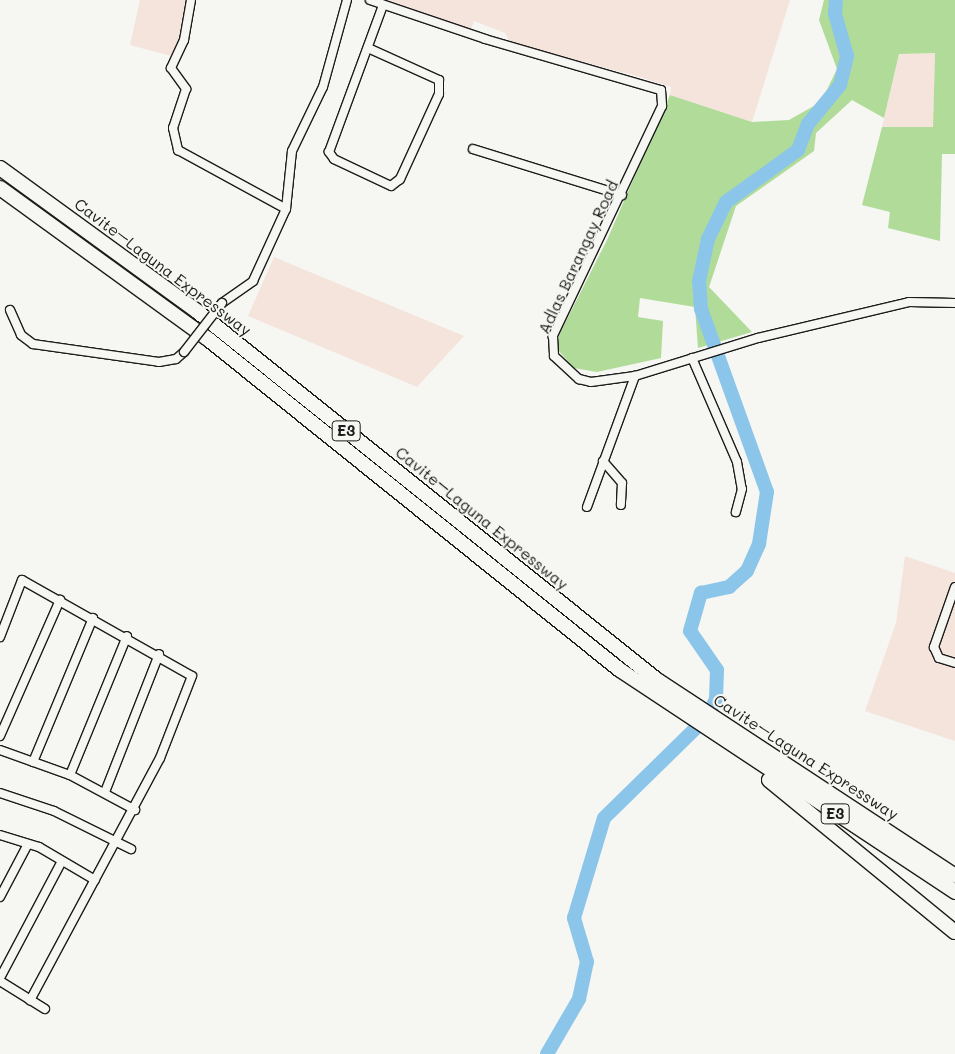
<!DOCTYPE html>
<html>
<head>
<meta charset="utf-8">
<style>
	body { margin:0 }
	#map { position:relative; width:955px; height:1054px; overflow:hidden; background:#f6f6f2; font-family:Mali,sans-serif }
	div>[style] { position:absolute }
	.built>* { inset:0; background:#f5e4dc }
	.green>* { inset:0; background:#b0db99 }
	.river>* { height:14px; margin:-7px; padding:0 7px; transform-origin:7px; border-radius:7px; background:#8bc6ea }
	.roads { filter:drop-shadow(1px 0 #1c1c1c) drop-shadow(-1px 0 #1c1c1c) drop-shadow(0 1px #1c1c1c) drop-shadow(0 -1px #1c1c1c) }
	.street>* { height:8px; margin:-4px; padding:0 4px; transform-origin:4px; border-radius:4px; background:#f6f6f2 }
	.highway>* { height:14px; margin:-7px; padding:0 7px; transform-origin:7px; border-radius:7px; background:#f6f6f2 }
	.bridges { filter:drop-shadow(1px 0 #1c1c1c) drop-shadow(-1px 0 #1c1c1c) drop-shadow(0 1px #1c1c1c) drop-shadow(0 -1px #1c1c1c) }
	.street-bridge>* { height:8px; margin:-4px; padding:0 4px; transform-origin:4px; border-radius:4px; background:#f6f6f2 }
	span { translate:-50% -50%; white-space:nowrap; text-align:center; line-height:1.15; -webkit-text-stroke:4px #f6f6f2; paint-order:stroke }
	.shield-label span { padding:1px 4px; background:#f6f6f2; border:1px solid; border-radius:4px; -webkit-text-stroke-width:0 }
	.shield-label { font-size:15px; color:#1c1c1c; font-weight:700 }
	.street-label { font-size:16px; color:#1c1c1c }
</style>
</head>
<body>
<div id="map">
	<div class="built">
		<div style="clip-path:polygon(140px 0,189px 0,175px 57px,130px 45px)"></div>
		<div style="clip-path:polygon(384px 0,790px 0,752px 122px,670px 95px,671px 87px,640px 77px,510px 42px,505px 33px,474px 21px,471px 29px)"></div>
		<div style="clip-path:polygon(935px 53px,933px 128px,882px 127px,899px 54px)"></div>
		<div style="clip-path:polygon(274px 257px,464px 336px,417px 387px,248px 316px)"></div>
		<div style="clip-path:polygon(905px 556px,955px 573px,955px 741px,865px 711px,896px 623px)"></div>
	</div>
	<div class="green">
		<div style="clip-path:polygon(824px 0,955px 0,955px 154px,942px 154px,940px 241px,888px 228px,890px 212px,862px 205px,882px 127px,933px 127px,935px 53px,899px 54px,884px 118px,852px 100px,816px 133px,814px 151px,736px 206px,709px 287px,752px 332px,698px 348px,695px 307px,640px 298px,638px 317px,663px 321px,661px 358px,597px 372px,574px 368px,557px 349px,559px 335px,607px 240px,670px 95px,752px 122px,789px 120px,821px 102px,837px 69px,819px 20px)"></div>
	</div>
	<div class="river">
		<div style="left:547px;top:1054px;width:64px;rotate:-59.8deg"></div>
		<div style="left:579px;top:999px;width:38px;rotate:-78deg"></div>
		<div style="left:587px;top:962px;width:46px;rotate:-106.5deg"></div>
		<div style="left:574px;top:918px;width:104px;rotate:-73.3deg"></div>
		<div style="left:604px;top:818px;width:144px;rotate:-44.4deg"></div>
		<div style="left:707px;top:717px;width:20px;rotate:-63deg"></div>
		<div style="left:716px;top:699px;width:29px;rotate:-88deg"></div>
		<div style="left:717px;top:670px;width:47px;rotate:-124.7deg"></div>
		<div style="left:690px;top:631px;width:40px;rotate:-74deg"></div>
		<div style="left:701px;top:593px;width:29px;rotate:-12deg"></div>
		<div style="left:729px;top:587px;width:24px;rotate:-42deg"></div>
		<div style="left:747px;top:571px;width:30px;rotate:-66deg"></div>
		<div style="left:759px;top:544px;width:53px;rotate:-81.3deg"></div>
		<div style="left:767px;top:492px;width:195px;rotate:-109.8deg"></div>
		<div style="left:701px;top:309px;width:28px;rotate:-94deg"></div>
		<div style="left:699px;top:281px;width:43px;rotate:-77.9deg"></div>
		<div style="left:708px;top:239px;width:41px;rotate:-64.1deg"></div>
		<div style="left:726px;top:202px;width:89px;rotate:-35.8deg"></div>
		<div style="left:798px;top:150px;width:28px;rotate:-69deg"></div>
		<div style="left:808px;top:124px;width:50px;rotate:-50.6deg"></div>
		<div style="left:840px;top:85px;width:30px;rotate:-76deg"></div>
		<div style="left:847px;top:56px;width:44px;rotate:-105.9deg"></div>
		<div style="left:835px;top:14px;width:14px;rotate:-86deg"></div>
	</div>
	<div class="roads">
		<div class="street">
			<div style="left:191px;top:0;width:41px;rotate:99.9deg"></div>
			<div style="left:184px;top:40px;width:31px;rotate:115deg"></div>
			<div style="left:171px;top:68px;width:26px;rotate:54deg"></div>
			<div style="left:186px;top:89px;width:41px;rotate:108.4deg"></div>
			<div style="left:173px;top:128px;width:23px;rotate:77deg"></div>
			<div style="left:178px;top:150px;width:123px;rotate:28.6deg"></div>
			<div style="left:370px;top:0;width:121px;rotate:18.7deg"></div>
			<div style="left:485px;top:39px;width:183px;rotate:16.2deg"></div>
			<div style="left:661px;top:90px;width:16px;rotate:86deg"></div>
			<div style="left:662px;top:106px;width:255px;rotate:115.4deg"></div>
			<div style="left:553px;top:336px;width:20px;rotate:87deg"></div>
			<div style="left:554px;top:356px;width:34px;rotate:43deg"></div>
			<div style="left:579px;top:379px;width:12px;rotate:14deg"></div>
			<div style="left:591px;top:382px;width:44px;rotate:-7.8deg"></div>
			<div style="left:635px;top:376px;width:129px;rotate:-17.2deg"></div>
			<div style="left:758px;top:338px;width:155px;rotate:-13.4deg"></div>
			<div style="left:909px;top:302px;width:46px;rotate:1.2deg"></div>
			<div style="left:368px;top:48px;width:78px;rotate:24.3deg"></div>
			<div style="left:439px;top:80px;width:14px;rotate:90deg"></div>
			<div style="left:439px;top:94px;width:94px;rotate:114.6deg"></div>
			<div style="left:400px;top:179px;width:11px;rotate:142deg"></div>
			<div style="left:391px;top:186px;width:63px;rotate:-154.7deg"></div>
			<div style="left:334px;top:159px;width:9px;rotate:-126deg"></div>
			<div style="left:329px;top:152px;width:157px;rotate:-69.8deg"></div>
			<div style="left:473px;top:149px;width:156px;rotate:17.2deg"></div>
			<div style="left:222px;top:303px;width:38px;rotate:-35deg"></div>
			<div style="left:253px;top:281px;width:79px;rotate:-65.4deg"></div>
			<div style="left:286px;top:209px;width:58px;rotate:-84.1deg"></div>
			<div style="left:292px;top:151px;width:71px;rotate:-64.2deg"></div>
			<div style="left:323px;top:87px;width:90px;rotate:-74.6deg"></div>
			<div style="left:10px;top:310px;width:27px;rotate:66deg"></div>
			<div style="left:21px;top:335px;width:15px;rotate:37deg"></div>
			<div style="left:33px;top:344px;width:127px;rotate:8.1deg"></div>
			<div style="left:159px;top:362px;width:17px;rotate:-10deg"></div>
			<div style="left:176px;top:359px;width:11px;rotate:-41deg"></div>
			<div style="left:692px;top:358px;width:113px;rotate:66.6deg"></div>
			<div style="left:737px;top:462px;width:27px;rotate:80deg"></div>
			<div style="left:742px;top:489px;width:24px;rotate:105deg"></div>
			<div style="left:603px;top:461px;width:29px;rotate:49deg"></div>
			<div style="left:622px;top:483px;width:22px;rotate:93deg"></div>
			<div style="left:587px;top:507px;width:140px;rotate:-69.9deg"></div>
			<div style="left:955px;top:587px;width:64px;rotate:109.3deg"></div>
			<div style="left:934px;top:647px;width:12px;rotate:66deg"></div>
			<div style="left:939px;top:658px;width:17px;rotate:17deg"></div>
			<div style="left:0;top:637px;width:61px;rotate:-68.9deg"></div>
			<div style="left:22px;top:580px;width:195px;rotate:29.5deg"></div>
			<div style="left:192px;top:676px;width:88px;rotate:111.3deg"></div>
			<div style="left:160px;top:758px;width:275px;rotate:118.2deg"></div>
			<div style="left:0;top:736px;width:149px;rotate:-66.2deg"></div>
			<div style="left:0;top:750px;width:74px;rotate:19.7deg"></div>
			<div style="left:70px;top:775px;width:74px;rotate:28.3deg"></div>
			<div style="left:33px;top:762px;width:156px;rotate:-67.4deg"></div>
			<div style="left:70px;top:775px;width:150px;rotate:-67.7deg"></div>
			<div style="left:105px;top:792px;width:148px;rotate:-68.6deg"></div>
			<div style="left:0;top:793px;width:57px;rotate:18.4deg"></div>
			<div style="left:54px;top:811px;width:86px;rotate:26.3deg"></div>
			<div style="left:0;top:835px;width:41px;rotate:17.1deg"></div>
			<div style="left:39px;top:847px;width:65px;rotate:30.5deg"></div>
			<div style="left:0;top:897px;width:60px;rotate:-62.2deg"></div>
			<div style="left:0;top:978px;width:132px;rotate:-62.1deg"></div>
			<div style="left:0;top:981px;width:53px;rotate:31.9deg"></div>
		</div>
		<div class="highway">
			<div style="left:0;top:168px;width:245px;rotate:36deg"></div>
			<div style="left:198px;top:312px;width:588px;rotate:38.72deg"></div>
			<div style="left:657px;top:680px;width:357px;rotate:33.3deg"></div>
			<div style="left:0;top:188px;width:257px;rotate:36deg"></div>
			<div style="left:208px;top:339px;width:528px;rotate:38.78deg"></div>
			<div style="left:620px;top:670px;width:402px;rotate:33.5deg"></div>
			<div style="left:769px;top:780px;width:240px;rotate:39.3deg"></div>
		</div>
	</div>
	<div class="bridges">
		<div class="street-bridge">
			<div style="left:184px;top:352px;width:62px;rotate:-52.2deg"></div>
		</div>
	</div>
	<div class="shield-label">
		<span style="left:346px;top:431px">E3</span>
		<span style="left:835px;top:814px">E3</span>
	</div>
	<div class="street-label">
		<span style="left:578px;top:257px;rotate:-65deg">Adlas Barangay Road</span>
		<span style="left:163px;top:267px;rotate:37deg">Cavite–Laguna Expressway</span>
		<span style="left:482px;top:518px;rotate:39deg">Cavite–Laguna Expressway</span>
		<span style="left:806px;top:757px;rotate:33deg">Cavite–Laguna Expressway</span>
	</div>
</div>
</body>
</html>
